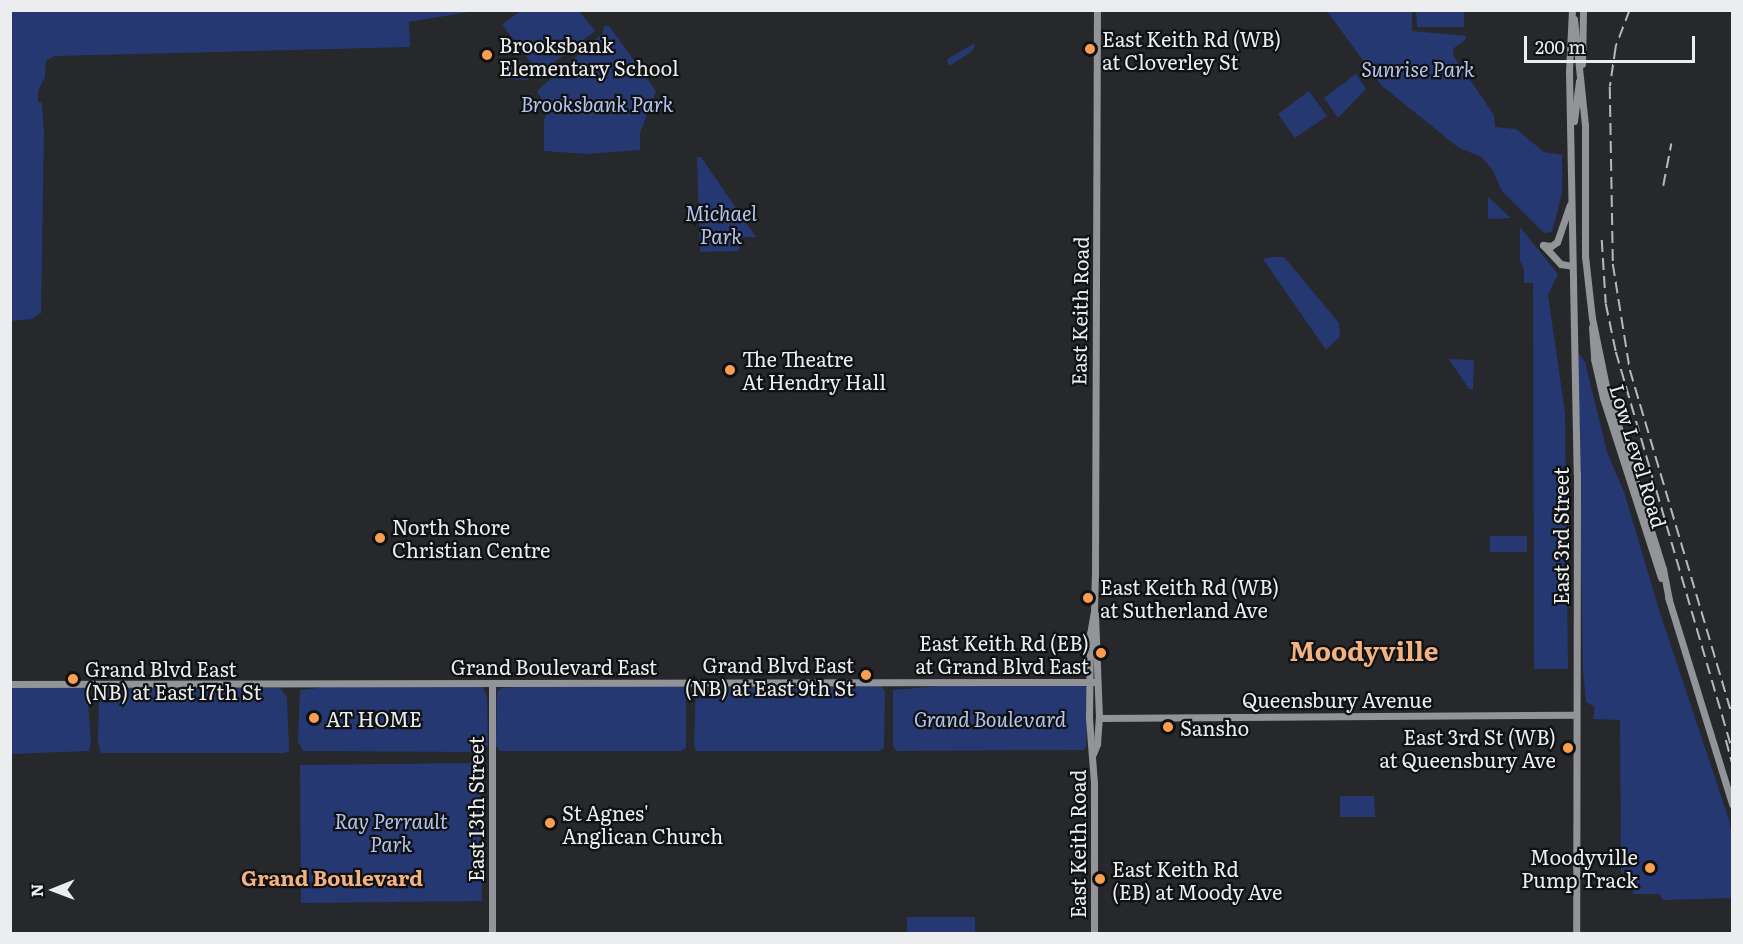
<!DOCTYPE html>
<html>
<head>
<meta charset="utf-8">
<style>
	body { margin:0 }
	#map { position:relative; width:1743px; height:944px; overflow:hidden; background:#27282b; font-family:Literata,serif }
	div>[style] { position:absolute }
	.green>* { inset:0; background:#253872 }
	.secondary>* { height:7px; margin:-3.5px; padding:0 3.5px; transform-origin:3.5px; border-radius:3.5px; background:#939497 }
	.rail>* { height:1.5px; margin-top:-0.75px; transform-origin:0; background:repeating-linear-gradient(90deg,#b7b8ba 0 12px,transparent 0 18px) }
	.dots>* { width:16px; height:16px; translate:-50% -50%; box-sizing:border-box; border:3px solid #101112; border-radius:50% }
	span { translate:-50% -50%; white-space:nowrap; text-align:center; line-height:1.15; -webkit-text-stroke:4.5px #101112; paint-order:stroke }
	.poi-label { font-size:20px; color:#ecedef }
	.left { translate:0 -50%; text-align:left }
	.right { translate:-100% -50%; text-align:right }
	.park-label { font-size:20px; color:#b4c5ef; font-style:italic }
	.street-label { font-size:20px; color:#ecedef }
	.neighbourhood-label { font-size:21px; color:#f4b281; font-weight:700 }
	.district-label { font-size:26px; color:#f4b281; font-weight:700 }
	.frame { position:absolute; inset:0; border:12px solid #ecedef; pointer-events:none }
	.north { position:absolute; left:24px; top:860px; width:60px; height:60px; -webkit-text-stroke:4px #101112; paint-order:stroke; rotate:269deg; font-size:16px; font-weight:700; line-height:24px; text-align:center; color:#ecedef }
	.north::after { content:''; display:block; margin:auto; width:21px; height:27px; background:#ecedef; clip-path:polygon(50% 0,100% 100%,50% 72%,0 100%) }
	.scale { position:absolute; left:1524px; top:36px; width:171px; height:27px; box-sizing:border-box; border:3px solid #ecedef; border-top:0; padding-left:8px; font-size:18px; line-height:21px; white-space:nowrap; color:#ecedef; -webkit-text-stroke:4px #101112; paint-order:stroke }
</style>
</head>
<body>
<div id="map">
	<div class="green">
		<div style="clip-path:polygon(11px 10px,494px 10px,494px 11px,469px 12px,409px 22px,410px 47px,54px 56px,46px 61px,45px 77px,38px 91px,38px 102px,42px 103px,44px 133px,41px 313px,32px 319px,11px 321px)"></div>
		<div style="clip-path:polygon(521px 11px,579px 11px,595px 31px,539px 74px,502px 24px)"></div>
		<div style="clip-path:polygon(1327px 11px,1412px 11px,1412px 31px,1466px 36px,1465px 40px,1454px 48px,1453px 55px,1494px 115px,1495px 127px,1516px 129px,1544px 152px,1562px 155px,1562px 193px,1552px 232px,1544px 233px,1502px 191px,1493px 171px,1482px 157px,1459px 148px,1381px 85px)"></div>
		<div style="clip-path:polygon(1416px 11px,1464px 11px,1464px 27px,1417px 27px)"></div>
		<div style="clip-path:polygon(604px 26px,609px 26px,656px 91px,640px 133px,640px 150px,586px 154px,544px 151px,544px 119px,548px 110px,537px 91px,603px 33px)"></div>
		<div style="clip-path:polygon(973px 44px,975px 46px,971px 52px,949px 66px,947px 60px,949px 58px)"></div>
		<div style="clip-path:polygon(521px 62px,531px 72px,532px 77px,527px 80px,506px 79px,506px 69px)"></div>
		<div style="clip-path:polygon(1356px 74px,1366px 89px,1338px 118px,1324px 98px)"></div>
		<div style="clip-path:polygon(1309px 91px,1327px 116px,1295px 138px,1278px 114px)"></div>
		<div style="clip-path:polygon(697px 157px,701px 157px,756px 237px,739px 237px,739px 251px,700px 252px)"></div>
		<div style="clip-path:polygon(1488px 197px,1511px 218px,1488px 219px)"></div>
		<div style="clip-path:polygon(1520px 227px,1558px 274px,1548px 295px,1565px 413px,1568px 669px,1534px 669px,1533px 283px,1524px 283px,1524px 269px,1520px 261px)"></div>
		<div style="clip-path:polygon(1272px 257px,1284px 257px,1339px 323px,1340px 337px,1326px 350px,1263px 259px)"></div>
		<div style="clip-path:polygon(1578px 352px,1585px 362px,1607px 452px,1624px 492px,1661px 616px,1729px 820px,1732px 833px,1732px 898px,1663px 900px,1659px 894px,1633px 894px,1633px 873px,1621px 873px,1620px 720px,1593px 719px,1595px 707px,1586px 702px,1583px 670px)"></div>
		<div style="clip-path:polygon(1449px 359px,1474px 360px,1473px 389px,1469px 389px)"></div>
		<div style="clip-path:polygon(1490px 536px,1527px 536px,1527px 552px,1490px 552px)"></div>
		<div style="clip-path:polygon(11px 686px,87px 688px,91px 743px,89px 751px,11px 754px)"></div>
		<div style="clip-path:polygon(335px 686px,482px 686px,487px 696px,488px 745px,484px 750px,475px 752px,303px 751px,298px 741px,300px 690px)"></div>
		<div style="clip-path:polygon(526px 686px,683px 686px,686px 692px,686px 748px,681px 751px,500px 751px,496px 745px,497px 692px,501px 688px)"></div>
		<div style="clip-path:polygon(732px 686px,882px 686px,885px 692px,884px 748px,879px 751px,696px 751px,694px 743px,696px 690px)"></div>
		<div style="clip-path:polygon(941px 686px,1084px 686px,1087px 688px,1088px 705px,1086px 746px,1084px 750px,896px 751px,893px 746px,893px 690px)"></div>
		<div style="clip-path:polygon(144px 687px,280px 688px,287px 697px,289px 750px,285px 753px,101px 753px,98px 743px,99px 693px,104px 689px)"></div>
		<div style="clip-path:polygon(480px 763px,482px 901px,301px 903px,300px 765px)"></div>
		<div style="clip-path:polygon(1340px 796px,1374px 796px,1375px 817px,1340px 817px)"></div>
		<div style="clip-path:polygon(907px 917px,975px 917px,975px 933px,907px 933px)"></div>
	</div>
	<div class="secondary">
		<div style="left:1572px;top:10px;width:61px;rotate:92.8deg"></div>
		<div style="left:1569px;top:71px;width:403px;rotate:88.9deg"></div>
		<div style="left:1577px;top:474px;width:460px;rotate:90.1deg"></div>
		<div style="left:1574px;top:19px;width:107px;rotate:84.1deg"></div>
		<div style="left:1585px;top:125px;width:131px;rotate:90deg"></div>
		<div style="left:1585px;top:256px;width:62px;rotate:83.6deg"></div>
		<div style="left:1592px;top:318px;width:69px;rotate:78.4deg"></div>
		<div style="left:1606px;top:386px;width:192px;rotate:72.7deg"></div>
		<div style="left:1663px;top:569px;width:32px;rotate:79deg"></div>
		<div style="left:1582px;top:64px;width:54px;rotate:-88.9deg"></div>
		<div style="left:1574px;top:121px;width:40px;rotate:-82.9deg"></div>
		<div style="left:1543px;top:245px;width:8px;rotate:7deg"></div>
		<div style="left:1551px;top:246px;width:7px;rotate:-34deg"></div>
		<div style="left:1557px;top:242px;width:39px;rotate:-71deg"></div>
		<div style="left:1543px;top:245px;width:26px;rotate:47deg"></div>
		<div style="left:1561px;top:264px;width:11px;rotate:10deg"></div>
		<div style="left:1592px;top:327px;width:32px;rotate:86deg"></div>
		<div style="left:1594px;top:359px;width:40px;rotate:77deg"></div>
		<div style="left:1603px;top:398px;width:189px;rotate:72.1deg"></div>
		<div style="left:1668px;top:597px;width:217px;rotate:72.8deg"></div>
		<div style="left:492px;top:683px;width:251px;rotate:90deg"></div>
		<div style="left:10px;top:684px;width:1087px;rotate:-0.11deg"></div>
		<div style="left:1099px;top:718px;width:477px;rotate:-0.4deg"></div>
		<div style="left:1093px;top:754px;width:11px;rotate:-68deg"></div>
		<div style="left:1097px;top:744px;width:26px;rotate:-86deg"></div>
		<div style="left:1099px;top:718px;width:104px;rotate:-92.2deg"></div>
		<div style="left:1094px;top:934px;width:151px;rotate:-90deg"></div>
		<div style="left:1094px;top:783px;width:65px;rotate:-94.4deg"></div>
		<div style="left:1089px;top:718px;width:84px;rotate:-89.3deg"></div>
		<div style="left:1090px;top:634px;width:22px;rotate:-80deg"></div>
		<div style="left:1094px;top:612px;width:41px;rotate:-88.6deg"></div>
		<div style="left:1095px;top:571px;width:561px;rotate:-89.8deg"></div>
	</div>
	<div class="rail">
		<div style="left:1630px;top:10px;width:40px;rotate:111deg"></div>
		<div style="left:1616px;top:47px;width:40px;rotate:98.5deg"></div>
		<div style="left:1610px;top:87px;width:177px;rotate:89deg"></div>
		<div style="left:1613px;top:264px;width:107px;rotate:80.9deg"></div>
		<div style="left:1630px;top:370px;width:360px;rotate:73.5deg"></div>
		<div style="left:1663px;top:186px;width:43px;rotate:-79.2deg"></div>
		<div style="left:1602px;top:240px;width:64px;rotate:86.4deg"></div>
		<div style="left:1606px;top:304px;width:49px;rotate:78.2deg"></div>
		<div style="left:1616px;top:352px;width:413px;rotate:73.7deg"></div>
		<div style="left:1726px;top:740px;width:23px;rotate:75deg"></div>
	</div>
	<div class="dots">
		<div style="left:1090px;top:49px;background:#fb9e52"></div>
		<div style="left:487px;top:55px;background:#fb9e52"></div>
		<div style="left:730px;top:370px;background:#fb9e52"></div>
		<div style="left:380px;top:538px;background:#fb9e52"></div>
		<div style="left:1088px;top:598px;background:#fb9e52"></div>
		<div style="left:1101px;top:653px;background:#fb9e52"></div>
		<div style="left:866px;top:675px;background:#fb9e52"></div>
		<div style="left:73px;top:679px;background:#fb9e52"></div>
		<div style="left:314px;top:718px;background:#fb9e52"></div>
		<div style="left:1168px;top:727px;background:#fb9e52"></div>
		<div style="left:1568px;top:748px;background:#fb9e52"></div>
		<div style="left:550px;top:823px;background:#fb9e52"></div>
		<div style="left:1650px;top:868px;background:#fb9e52"></div>
		<div style="left:1100px;top:879px;background:#fb9e52"></div>
	</div>
	<div class="poi-label">
		<span class="left" style="left:1102px;top:50px">East Keith Rd (WB)<br>at Cloverley St</span>
		<span class="left" style="left:499px;top:56px">Brooksbank<br>Elementary School</span>
		<span class="left" style="left:742px;top:370px">The Theatre<br>At Hendry Hall</span>
		<span class="left" style="left:392px;top:538px">North Shore<br>Christian Centre</span>
		<span class="left" style="left:1100px;top:598px">East Keith Rd (WB)<br>at Sutherland Ave</span>
		<span class="right" style="left:1089px;top:654px">East Keith Rd (EB)<br>at Grand Blvd East</span>
		<span class="right" style="left:854px;top:676px">Grand Blvd East<br>(NB) at East 9th St</span>
		<span class="left" style="left:85px;top:680px">Grand Blvd East<br>(NB) at East 17th St</span>
		<span class="left" style="left:326px;top:718px">AT HOME</span>
		<span class="left" style="left:1180px;top:727px">Sansho</span>
		<span class="right" style="left:1556px;top:748px">East 3rd St (WB)<br>at Queensbury Ave</span>
		<span class="left" style="left:562px;top:824px">St Agnes'<br>Anglican Church</span>
		<span class="right" style="left:1638px;top:868px">Moodyville<br>Pump Track</span>
		<span class="left" style="left:1112px;top:880px">East Keith Rd<br>(EB) at Moody Ave</span>
	</div>
	<div class="park-label">
		<span style="left:1418px;top:68px">Sunrise Park</span>
		<span style="left:597px;top:103px">Brooksbank Park</span>
		<span style="left:721px;top:224px">Michael<br>Park</span>
		<span style="left:990px;top:718px">Grand Boulevard</span>
		<span style="left:391px;top:832px">Ray Perrault<br>Park</span>
	</div>
	<div class="street-label">
		<span style="left:1079px;top:311px;rotate:-89deg">East Keith Road</span>
		<span style="left:1639px;top:456px;rotate:73deg">Low Level Road</span>
		<span style="left:1560px;top:536px;rotate:-90deg">East 3rd Street</span>
		<span style="left:554px;top:666px">Grand Boulevard East</span>
		<span style="left:1337px;top:699px">Queensbury Avenue</span>
		<span style="left:475px;top:809px;rotate:-90deg">East 13th Street</span>
		<span style="left:1077px;top:844px;rotate:-90deg">East Keith Road</span>
	</div>
	<div class="neighbourhood-label">
		<span style="left:332px;top:877px">Grand Boulevard</span>
	</div>
	<div class="district-label">
		<span style="left:1364px;top:650px">Moodyville</span>
	</div>
	<div class="frame"></div>
	<div class="north">N</div>
	<div class="scale">200 m</div>
</div>
</body>
</html>
